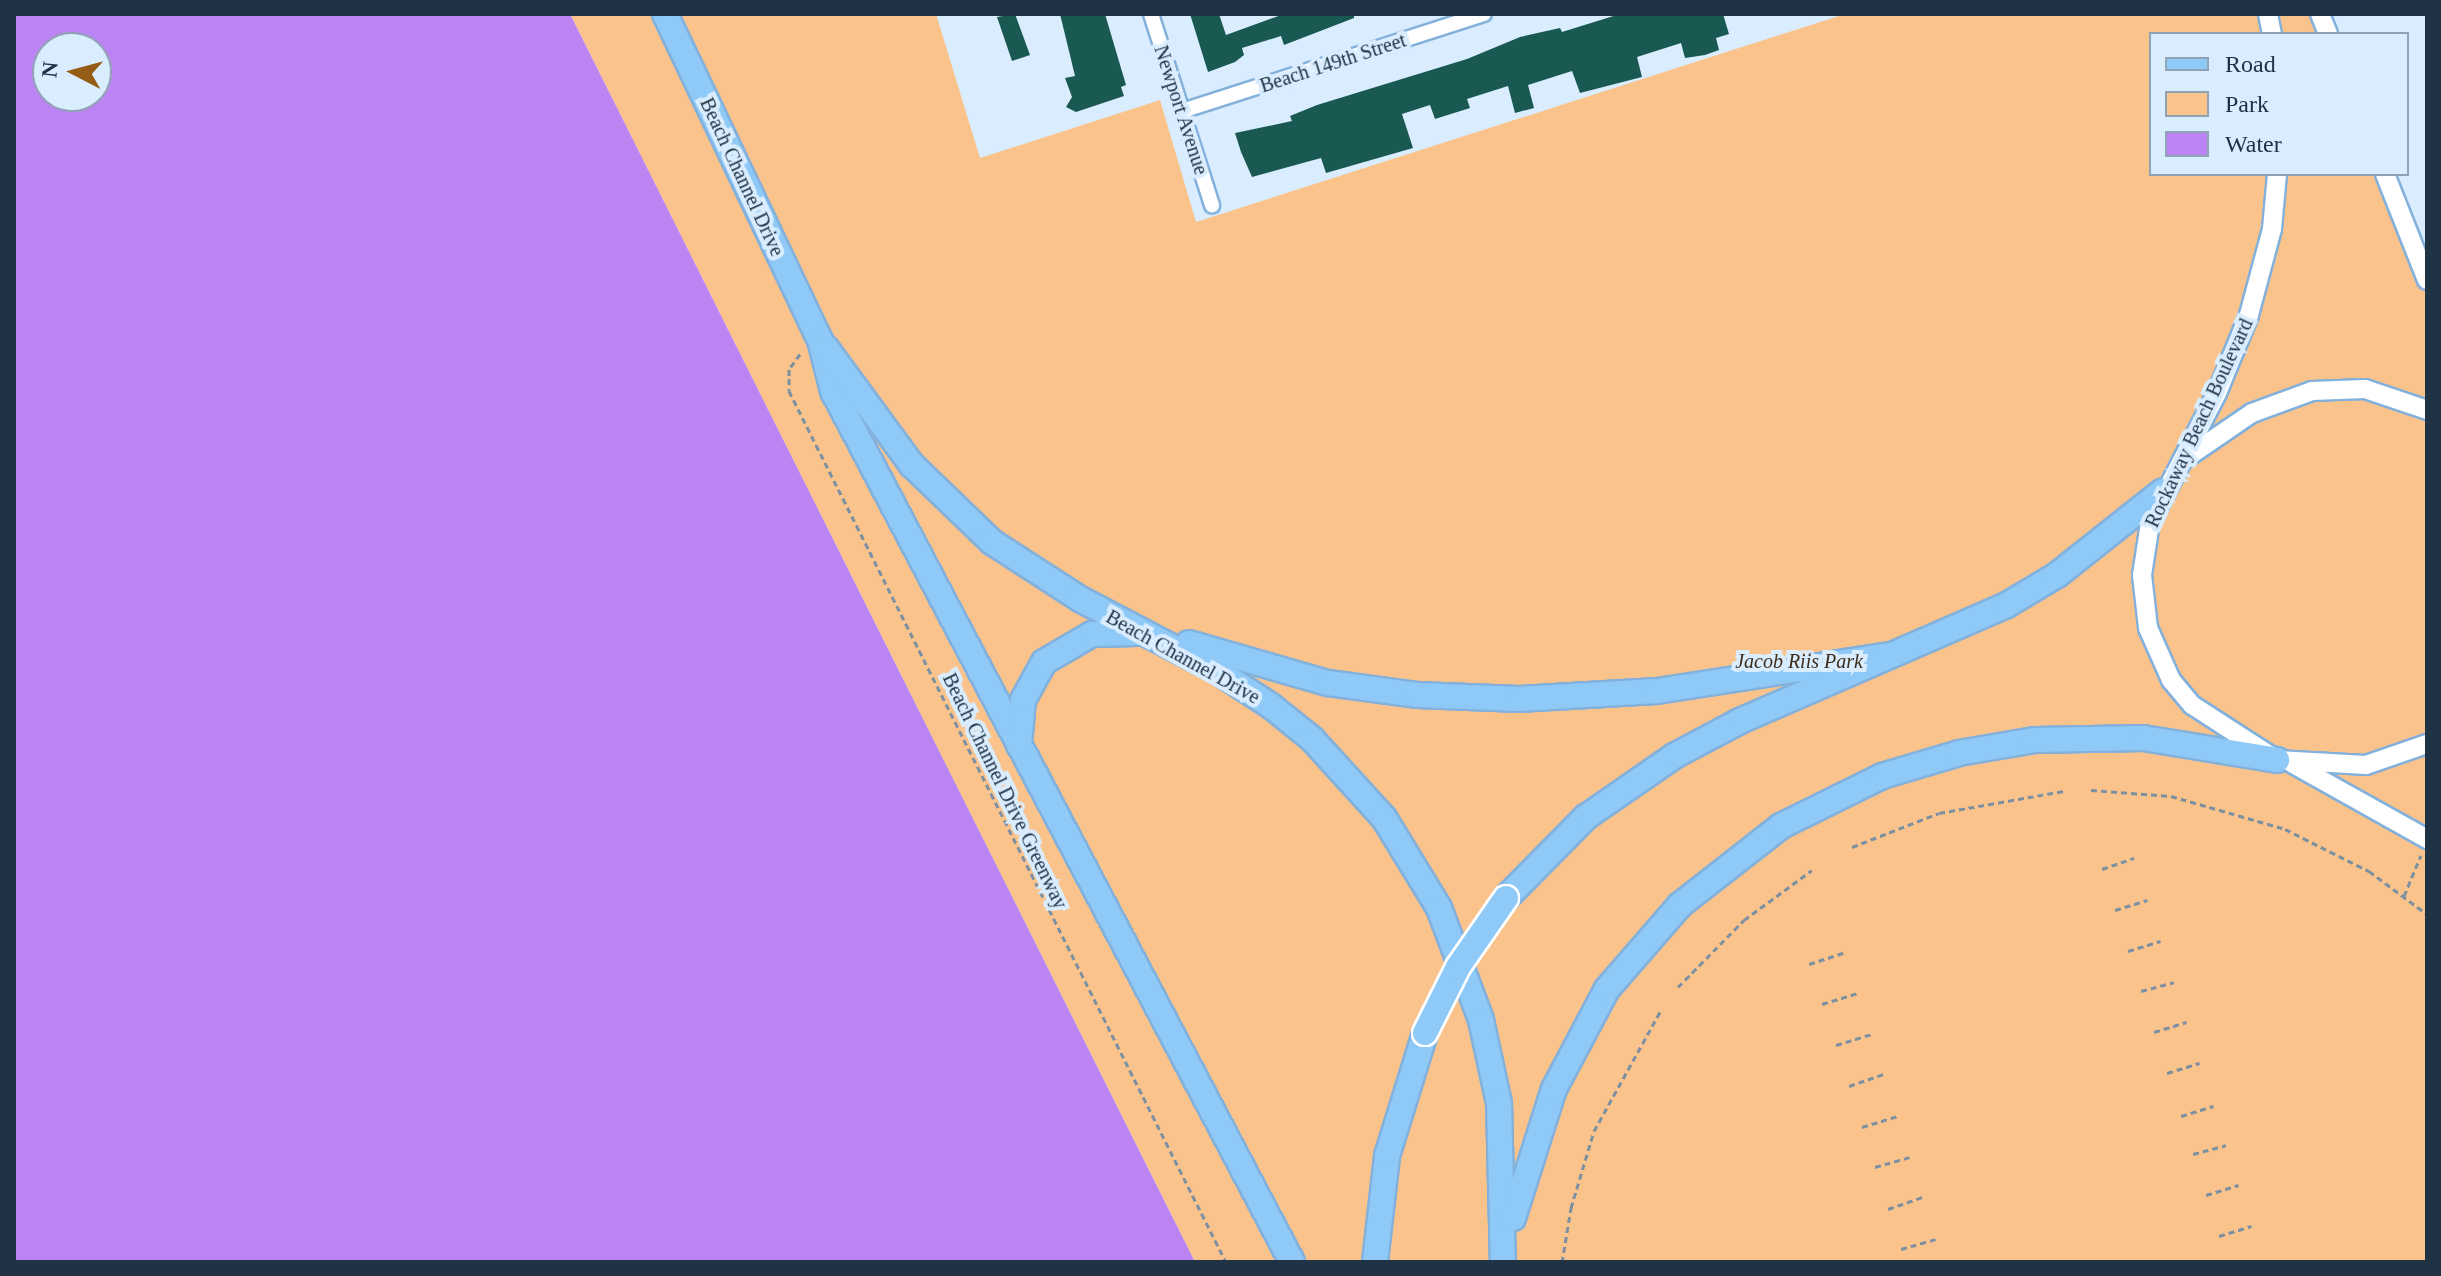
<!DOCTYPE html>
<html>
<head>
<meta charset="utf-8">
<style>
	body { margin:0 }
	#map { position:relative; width:2441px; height:1276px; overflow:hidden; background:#daedff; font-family:Georgia,serif }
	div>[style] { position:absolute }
	.green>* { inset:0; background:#fac38c }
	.water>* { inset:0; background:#bc84f3 }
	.building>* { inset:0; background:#1a5852 }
	.path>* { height:3px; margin-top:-1.5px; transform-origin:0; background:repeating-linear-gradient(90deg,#7d90a1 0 6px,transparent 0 10px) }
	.roads { filter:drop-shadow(2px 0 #83b1db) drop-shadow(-2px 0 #83b1db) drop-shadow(0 2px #83b1db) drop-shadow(0 -2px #83b1db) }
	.minor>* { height:14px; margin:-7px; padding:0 7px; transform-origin:7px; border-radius:7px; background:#fff }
	.tertiary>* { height:18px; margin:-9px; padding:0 9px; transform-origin:9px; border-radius:9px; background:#fff }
	.primary>* { height:24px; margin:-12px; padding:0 12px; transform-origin:12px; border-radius:12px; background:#8ec9f7 }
	.bridges { filter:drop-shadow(2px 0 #fff) drop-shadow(-2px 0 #fff) drop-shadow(0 2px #fff) drop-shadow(0 -2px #fff) }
	.primary-bridge>* { height:24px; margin:-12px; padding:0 12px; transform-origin:12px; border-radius:12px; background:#8ec9f7 }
	span { translate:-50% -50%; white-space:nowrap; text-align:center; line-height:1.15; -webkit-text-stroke:8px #daedff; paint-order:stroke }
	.street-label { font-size:20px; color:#203344 }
	.park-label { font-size:20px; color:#3e2c1a; font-style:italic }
	.frame { position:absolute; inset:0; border:16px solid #203344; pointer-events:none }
	.legend { position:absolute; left:2149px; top:32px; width:260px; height:144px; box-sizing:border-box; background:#daedff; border:2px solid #90a3b4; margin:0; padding:10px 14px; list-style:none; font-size:24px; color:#203344 }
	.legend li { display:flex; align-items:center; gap:16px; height:40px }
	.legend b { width:40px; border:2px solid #90a3b4 }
	.north { position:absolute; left:32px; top:32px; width:80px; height:80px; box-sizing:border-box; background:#daedff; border:2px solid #90a3b4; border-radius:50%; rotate:276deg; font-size:22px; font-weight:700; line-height:32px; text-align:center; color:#203344 }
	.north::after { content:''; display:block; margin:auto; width:28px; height:36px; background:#945c15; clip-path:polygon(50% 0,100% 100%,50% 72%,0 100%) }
</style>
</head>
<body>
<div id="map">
	<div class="green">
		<div style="clip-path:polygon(570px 14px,936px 14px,980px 158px,1160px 100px,1196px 222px,1845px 14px,2321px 14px,2329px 34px,2151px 34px,2151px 174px,2385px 174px,2427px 280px,2427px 1262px,1195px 1262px)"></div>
	</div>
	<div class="water">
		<div style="clip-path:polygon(evenodd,14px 14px,570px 14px,1195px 1262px,14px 1262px,14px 14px,48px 48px,96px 48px,96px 96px,48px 96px,48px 48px)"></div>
	</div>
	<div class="building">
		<div style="clip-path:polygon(1015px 14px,1030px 55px,1012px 61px,997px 17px)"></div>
		<div style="clip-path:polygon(1060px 14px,1105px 14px,1126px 85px,1121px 87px,1124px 96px,1076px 112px,1066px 107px,1072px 97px,1065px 78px,1075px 76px)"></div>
		<div style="clip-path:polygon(1190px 14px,1219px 14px,1226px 35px,1284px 14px,1354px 14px,1354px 18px,1284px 45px,1281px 36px,1242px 48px,1244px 55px,1235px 62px,1208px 72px)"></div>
		<div style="clip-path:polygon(1620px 14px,1723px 14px,1729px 34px,1716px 38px,1719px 50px,1705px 55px,1685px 58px,1681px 43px,1637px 57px,1642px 77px,1580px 93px,1572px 71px,1528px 85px,1534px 108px,1515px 113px,1508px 86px,1467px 99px,1470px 108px,1435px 119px,1430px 105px,1402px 114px,1413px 148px,1326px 173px,1321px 158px,1252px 177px,1241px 152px,1235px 133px,1292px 121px,1290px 116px,1317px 105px,1467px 59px,1520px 37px,1560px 28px,1562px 32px)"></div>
	</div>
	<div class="path">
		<div style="left:800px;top:354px;width:19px;rotate:126deg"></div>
		<div style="left:789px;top:369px;width:22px;rotate:90deg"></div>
		<div style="left:789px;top:391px;width:974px;rotate:63.36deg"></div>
		<div style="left:2091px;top:790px;width:80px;rotate:4.3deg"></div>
		<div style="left:2171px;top:796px;width:119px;rotate:16.1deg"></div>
		<div style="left:2285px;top:829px;width:94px;rotate:26.6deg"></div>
		<div style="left:2369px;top:871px;width:72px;rotate:36.6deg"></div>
		<div style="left:1852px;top:847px;width:93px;rotate:-21.3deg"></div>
		<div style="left:1939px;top:813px;width:127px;rotate:-10deg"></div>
		<div style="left:2102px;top:869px;width:34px;rotate:-19deg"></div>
		<div style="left:2404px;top:896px;width:44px;rotate:-67.5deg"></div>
		<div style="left:2115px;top:910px;width:34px;rotate:-17deg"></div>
		<div style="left:2128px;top:951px;width:34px;rotate:-17deg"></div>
		<div style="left:1809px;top:964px;width:38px;rotate:-18deg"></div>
		<div style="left:1678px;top:987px;width:94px;rotate:-45.4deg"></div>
		<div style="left:1744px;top:920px;width:84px;rotate:-36.3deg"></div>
		<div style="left:2141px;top:991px;width:34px;rotate:-15deg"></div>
		<div style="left:1822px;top:1004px;width:38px;rotate:-17deg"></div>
		<div style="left:2154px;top:1032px;width:34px;rotate:-17deg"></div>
		<div style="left:1836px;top:1045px;width:37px;rotate:-17deg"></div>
		<div style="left:2167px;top:1073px;width:34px;rotate:-17deg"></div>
		<div style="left:1849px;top:1086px;width:37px;rotate:-19deg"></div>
		<div style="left:2181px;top:1116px;width:34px;rotate:-17deg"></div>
		<div style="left:1862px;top:1127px;width:37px;rotate:-17deg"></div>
		<div style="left:2193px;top:1154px;width:34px;rotate:-15deg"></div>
		<div style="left:1875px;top:1167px;width:36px;rotate:-16deg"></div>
		<div style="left:2206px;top:1195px;width:34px;rotate:-17deg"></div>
		<div style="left:1888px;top:1209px;width:37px;rotate:-19deg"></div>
		<div style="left:2219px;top:1236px;width:34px;rotate:-17deg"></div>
		<div style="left:1901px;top:1249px;width:36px;rotate:-16deg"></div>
		<div style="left:1562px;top:1262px;width:55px;rotate:-80.5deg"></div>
		<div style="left:1571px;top:1208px;width:80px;rotate:-73.4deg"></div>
		<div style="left:1594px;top:1131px;width:138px;rotate:-61deg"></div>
	</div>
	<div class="roads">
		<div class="minor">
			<div style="left:1151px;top:14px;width:201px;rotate:72.3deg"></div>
			<div style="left:1182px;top:111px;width:317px;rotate:-17.8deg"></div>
		</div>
		<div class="tertiary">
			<div style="left:2268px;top:14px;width:20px;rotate:79deg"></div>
			<div style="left:2320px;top:14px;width:22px;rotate:68deg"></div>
			<div style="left:2277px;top:174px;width:55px;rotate:95.2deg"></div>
			<div style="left:2272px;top:229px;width:89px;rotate:105deg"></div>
			<div style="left:2249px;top:315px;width:84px;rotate:112.3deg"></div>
			<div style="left:2217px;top:393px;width:146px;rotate:117.3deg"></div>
			<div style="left:2150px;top:523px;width:53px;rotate:98.7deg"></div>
			<div style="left:2142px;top:575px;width:53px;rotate:83.5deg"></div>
			<div style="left:2148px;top:628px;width:57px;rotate:66.1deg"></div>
			<div style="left:2171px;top:680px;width:33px;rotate:50deg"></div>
			<div style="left:2192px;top:705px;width:101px;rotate:32.9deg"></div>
			<div style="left:2277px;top:760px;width:89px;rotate:3.2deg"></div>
			<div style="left:2366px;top:765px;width:65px;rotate:-19deg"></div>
			<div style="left:2385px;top:174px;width:114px;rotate:68.4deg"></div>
			<div style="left:2186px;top:458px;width:80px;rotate:-34.3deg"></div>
			<div style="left:2252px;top:413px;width:64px;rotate:-20.1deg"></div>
			<div style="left:2312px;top:391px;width:53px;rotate:-2.2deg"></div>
			<div style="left:2365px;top:389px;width:65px;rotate:18.7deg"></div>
			<div style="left:2293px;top:764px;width:154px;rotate:29.2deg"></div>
		</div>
		<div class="primary">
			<div style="left:665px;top:14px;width:361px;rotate:64.6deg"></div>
			<div style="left:820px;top:340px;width:53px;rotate:75.7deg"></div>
			<div style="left:833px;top:391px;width:985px;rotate:62.21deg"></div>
			<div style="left:826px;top:348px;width:145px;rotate:53.7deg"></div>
			<div style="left:912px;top:465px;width:111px;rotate:43.9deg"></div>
			<div style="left:992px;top:542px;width:105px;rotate:32.9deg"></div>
			<div style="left:1080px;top:599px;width:153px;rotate:27.6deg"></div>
			<div style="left:1216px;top:670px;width:66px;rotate:33.2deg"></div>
			<div style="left:1271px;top:706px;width:53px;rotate:38.8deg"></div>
			<div style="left:1312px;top:739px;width:107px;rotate:47.7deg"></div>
			<div style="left:1384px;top:818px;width:105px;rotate:58.6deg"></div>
			<div style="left:1439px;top:908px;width:120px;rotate:69.4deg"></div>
			<div style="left:1481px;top:1020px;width:85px;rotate:77.8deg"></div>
			<div style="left:1499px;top:1103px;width:159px;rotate:88.6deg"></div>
			<div style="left:1189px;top:643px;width:145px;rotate:16.1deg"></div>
			<div style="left:1328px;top:683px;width:91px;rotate:7.6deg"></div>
			<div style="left:1418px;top:695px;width:101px;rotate:2.3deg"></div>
			<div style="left:1519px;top:699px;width:138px;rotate:-3.3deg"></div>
			<div style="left:1657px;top:691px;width:235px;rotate:-8.8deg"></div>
			<div style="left:1019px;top:745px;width:45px;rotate:-84.9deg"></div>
			<div style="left:1023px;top:700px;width:43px;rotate:-61.1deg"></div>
			<div style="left:1044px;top:662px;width:56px;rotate:-30.3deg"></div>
			<div style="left:1092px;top:634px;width:45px;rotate:-1.3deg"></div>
			<div style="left:1506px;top:898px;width:114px;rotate:-45.4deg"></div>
			<div style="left:1586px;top:817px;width:107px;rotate:-34.7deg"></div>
			<div style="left:1674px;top:756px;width:75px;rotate:-27.9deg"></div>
			<div style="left:1740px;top:721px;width:289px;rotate:-23.5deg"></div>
			<div style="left:2005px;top:606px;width:61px;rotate:-30.8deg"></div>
			<div style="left:2057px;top:575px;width:135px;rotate:-38.4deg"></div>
			<div style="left:1513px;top:1218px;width:135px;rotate:-72.4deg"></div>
			<div style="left:1554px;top:1089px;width:113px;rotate:-62.1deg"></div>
			<div style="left:1607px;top:989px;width:111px;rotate:-49deg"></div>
			<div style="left:1680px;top:905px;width:128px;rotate:-38deg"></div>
			<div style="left:1781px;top:826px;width:113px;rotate:-26.3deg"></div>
			<div style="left:1882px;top:776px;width:80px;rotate:-16.6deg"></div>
			<div style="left:1959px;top:753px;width:76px;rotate:-9.8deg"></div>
			<div style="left:2034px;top:740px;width:109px;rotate:-1.1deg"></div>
			<div style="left:2143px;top:738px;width:136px;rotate:9.3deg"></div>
			<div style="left:1375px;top:1262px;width:107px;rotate:-83.5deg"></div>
			<div style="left:1387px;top:1156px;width:129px;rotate:-72.8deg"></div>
		</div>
	</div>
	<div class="bridges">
		<div class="primary-bridge">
			<div style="left:1425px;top:1033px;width:74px;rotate:-63.4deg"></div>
			<div style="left:1458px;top:967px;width:84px;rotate:-55.2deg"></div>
		</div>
	</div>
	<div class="street-label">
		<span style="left:1333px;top:63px;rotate:-18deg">Beach 149th Street</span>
		<span style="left:1181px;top:110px;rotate:72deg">Newport Avenue</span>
		<span style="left:742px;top:177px;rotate:65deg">Beach Channel Drive</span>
		<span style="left:2199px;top:423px;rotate:-65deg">Rockaway Beach Boulevard</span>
		<span style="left:1183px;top:657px;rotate:29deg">Beach Channel Drive</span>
		<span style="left:1005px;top:791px;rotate:64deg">Beach Channel Drive Greenway</span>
	</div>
	<div class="park-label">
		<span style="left:1799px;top:661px">Jacob Riis Park</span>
	</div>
	<div class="frame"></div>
	<ul class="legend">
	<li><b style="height:10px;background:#8ec9f7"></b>Road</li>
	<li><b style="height:22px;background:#fac38c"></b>Park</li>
	<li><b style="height:22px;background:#bc84f3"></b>Water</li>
	</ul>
	<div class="north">N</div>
</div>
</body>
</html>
